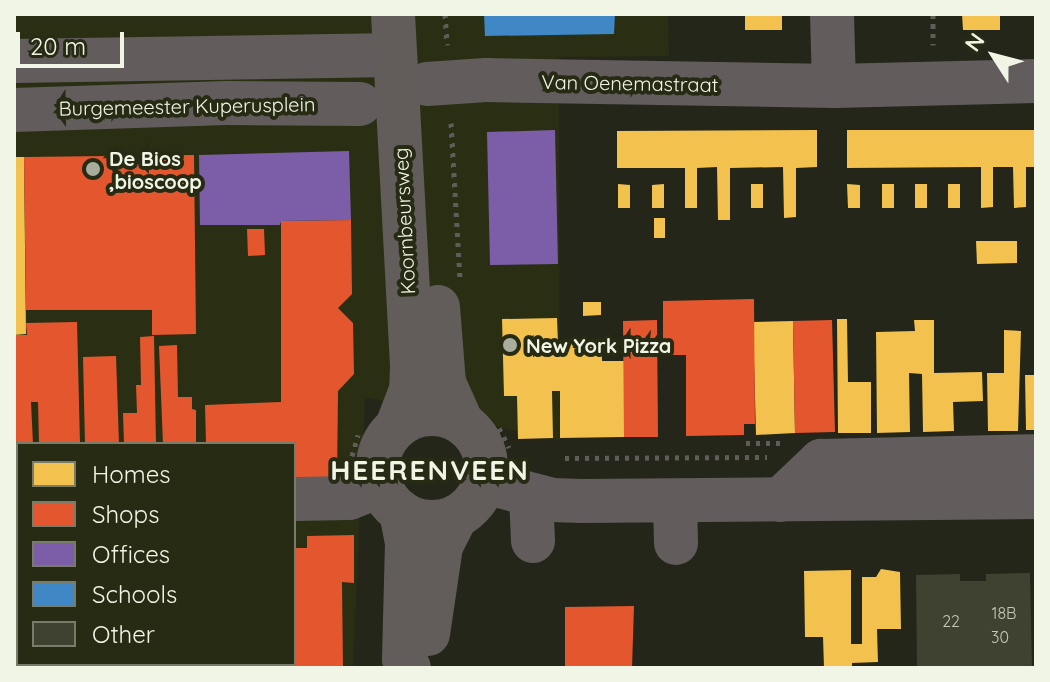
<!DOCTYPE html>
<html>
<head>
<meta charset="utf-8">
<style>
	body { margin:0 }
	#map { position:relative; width:1050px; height:682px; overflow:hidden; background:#242619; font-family:Quicksand,sans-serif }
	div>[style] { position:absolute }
	.built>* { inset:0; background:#2a2f13 }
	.homes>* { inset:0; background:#f2c14e }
	.shops>* { inset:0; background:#e4572e }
	.offices>* { inset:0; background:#7b5ea7 }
	.schools>* { inset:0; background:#3f88c5 }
	.building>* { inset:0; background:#3f4131 }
	.path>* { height:5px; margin-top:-2.5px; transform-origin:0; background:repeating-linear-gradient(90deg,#605c59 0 4px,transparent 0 10px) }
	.minor>* { height:44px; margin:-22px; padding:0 22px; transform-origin:22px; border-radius:22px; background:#625c5d }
	.major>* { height:44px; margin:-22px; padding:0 22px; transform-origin:22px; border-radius:22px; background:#625c5a }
	.major>.ring { margin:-22px; padding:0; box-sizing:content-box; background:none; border:44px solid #625c5a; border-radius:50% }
	.dots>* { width:22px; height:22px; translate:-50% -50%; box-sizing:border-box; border:4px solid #272b14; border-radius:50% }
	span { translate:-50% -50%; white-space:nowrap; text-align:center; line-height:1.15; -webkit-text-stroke:8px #272b14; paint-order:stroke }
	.number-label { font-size:16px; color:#c4c8b9 }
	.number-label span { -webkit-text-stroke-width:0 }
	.street-label { font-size:20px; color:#f1f5e6 }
	.poi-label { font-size:20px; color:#f1f5e6; font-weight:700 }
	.left { translate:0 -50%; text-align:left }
	.district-label { font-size:28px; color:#f1f5e6; font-weight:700; letter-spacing:2px }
	.frame { position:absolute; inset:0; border:16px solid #f1f5e6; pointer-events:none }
	.legend { position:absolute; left:16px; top:442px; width:280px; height:224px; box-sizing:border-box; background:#272b14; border:2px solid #787c68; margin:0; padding:10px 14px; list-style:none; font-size:24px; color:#f1f5e6 }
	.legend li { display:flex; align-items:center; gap:16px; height:40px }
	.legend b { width:40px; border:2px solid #787c68 }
	.north { position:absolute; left:954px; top:16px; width:80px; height:80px; -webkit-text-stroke:6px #272b14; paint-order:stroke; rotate:306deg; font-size:22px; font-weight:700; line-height:32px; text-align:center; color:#f1f5e6 }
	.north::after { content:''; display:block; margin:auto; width:28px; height:36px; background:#f1f5e6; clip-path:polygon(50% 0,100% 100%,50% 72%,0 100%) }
	.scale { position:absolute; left:16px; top:32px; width:108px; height:36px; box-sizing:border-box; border:4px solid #f1f5e6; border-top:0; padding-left:10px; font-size:24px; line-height:28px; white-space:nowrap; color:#f1f5e6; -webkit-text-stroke:6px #272b14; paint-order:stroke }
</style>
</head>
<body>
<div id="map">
	<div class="built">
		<div style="clip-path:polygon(evenodd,14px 14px,668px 14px,669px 56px,559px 57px,560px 441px,365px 397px,353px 668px,14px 668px,14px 14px,18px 444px,294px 444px,294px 664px,18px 664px,18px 444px)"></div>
	</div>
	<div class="homes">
		<div style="clip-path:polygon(745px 14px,782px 14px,782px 30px,745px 30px)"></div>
		<div style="clip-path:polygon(962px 14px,1000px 14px,1000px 30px,963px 30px)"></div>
		<div style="clip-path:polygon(817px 130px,817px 167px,796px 168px,796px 217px,784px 218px,783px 167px,730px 168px,730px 220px,718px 220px,717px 167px,697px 168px,697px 208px,685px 208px,685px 168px,617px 168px,617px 131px)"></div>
		<div style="clip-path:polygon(847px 130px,1036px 130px,1036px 167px,1026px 167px,1026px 207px,1014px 208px,1013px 167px,993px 167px,993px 207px,981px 208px,981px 167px,847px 168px)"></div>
		<div style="clip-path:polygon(14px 157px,24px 157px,26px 334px,14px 335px)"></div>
		<div style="clip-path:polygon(618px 184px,630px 185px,630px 208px,618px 208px)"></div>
		<div style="clip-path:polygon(664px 184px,664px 208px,652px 208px,652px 185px)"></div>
		<div style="clip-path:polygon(751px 184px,763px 184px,763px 208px,751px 208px)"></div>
		<div style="clip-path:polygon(847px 184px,860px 185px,860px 208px,848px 208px)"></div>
		<div style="clip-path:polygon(882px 184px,894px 184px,894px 208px,882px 208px)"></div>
		<div style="clip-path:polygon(915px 184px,927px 184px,927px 208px,915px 208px)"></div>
		<div style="clip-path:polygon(948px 184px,960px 184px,960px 208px,948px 208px)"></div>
		<div style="clip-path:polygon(654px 218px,665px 218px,665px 238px,654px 238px)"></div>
		<div style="clip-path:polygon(976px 241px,1017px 241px,1017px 263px,977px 264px)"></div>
		<div style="clip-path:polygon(583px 302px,601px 302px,601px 315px,583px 316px)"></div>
		<div style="clip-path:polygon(557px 318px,558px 344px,602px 343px,602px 361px,624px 361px,624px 437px,560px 438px,560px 391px,552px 391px,553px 438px,518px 439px,517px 396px,504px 396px,502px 319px)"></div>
		<div style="clip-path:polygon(837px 319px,847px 319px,848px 382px,871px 382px,871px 433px,838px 433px)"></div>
		<div style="clip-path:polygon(914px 320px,934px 320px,934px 373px,982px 372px,983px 401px,953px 402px,954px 431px,923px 432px,922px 374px,909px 373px,910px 432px,877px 433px,876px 332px,915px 331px)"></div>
		<div style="clip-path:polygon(793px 321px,795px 433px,756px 435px,753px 322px)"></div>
		<div style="clip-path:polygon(1004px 330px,1021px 331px,1018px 431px,988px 431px,987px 373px,1004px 373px)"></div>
		<div style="clip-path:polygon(1025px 375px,1036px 375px,1036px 430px,1026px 430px)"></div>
		<div style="clip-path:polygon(881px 569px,900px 572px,901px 629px,877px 629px,878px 662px,852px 663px,852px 668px,824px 668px,823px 637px,805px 637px,804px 571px,851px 570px,851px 644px,862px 644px,862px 577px,876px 577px)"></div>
		<div style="clip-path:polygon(137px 664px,214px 664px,214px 668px,137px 668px)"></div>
		<div style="clip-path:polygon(247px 664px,289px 664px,289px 668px,247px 668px)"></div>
	</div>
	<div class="shops">
		<div style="clip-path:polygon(194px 155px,196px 334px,152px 335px,152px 310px,26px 310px,24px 157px)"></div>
		<div style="clip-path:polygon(351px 220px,352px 294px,338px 308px,353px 323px,354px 374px,338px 391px,337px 480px,294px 481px,294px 444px,206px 444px,205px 405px,281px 402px,281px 221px)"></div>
		<div style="clip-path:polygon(247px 229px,264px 229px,265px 255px,248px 256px)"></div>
		<div style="clip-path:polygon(754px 299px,755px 424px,744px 424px,744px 435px,686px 436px,686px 355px,663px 355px,663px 301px)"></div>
		<div style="clip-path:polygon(657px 320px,658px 437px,624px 437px,623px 321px)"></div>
		<div style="clip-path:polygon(832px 320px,835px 432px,795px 433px,793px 321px)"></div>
		<div style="clip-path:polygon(77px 322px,80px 444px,39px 444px,38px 402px,31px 402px,33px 444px,18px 444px,18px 466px,14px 466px,14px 335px,27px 335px,26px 323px)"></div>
		<div style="clip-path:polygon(154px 336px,156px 444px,124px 444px,123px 413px,137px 413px,136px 385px,141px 385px,140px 337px)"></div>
		<div style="clip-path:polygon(177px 345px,178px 397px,192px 397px,192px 409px,196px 410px,196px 444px,163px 444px,159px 346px)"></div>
		<div style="clip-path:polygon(116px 356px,119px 444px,85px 444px,83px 357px)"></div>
		<div style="clip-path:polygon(354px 535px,354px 583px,342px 582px,343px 668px,289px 668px,289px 664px,294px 664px,294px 548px,307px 548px,307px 536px)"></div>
		<div style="clip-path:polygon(18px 555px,18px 664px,24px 664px,25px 668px,14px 668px,14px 558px)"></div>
		<div style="clip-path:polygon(634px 606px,632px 668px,565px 668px,565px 607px)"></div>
		<div style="clip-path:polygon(44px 664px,85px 664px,86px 668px,44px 668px)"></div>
		<div style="clip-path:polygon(101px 664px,137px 664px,137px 668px,101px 668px)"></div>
	</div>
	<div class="offices">
		<div style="clip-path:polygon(555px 130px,558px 264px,490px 265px,487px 132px)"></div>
		<div style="clip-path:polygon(349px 151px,351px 220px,281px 221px,280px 225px,200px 225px,199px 155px)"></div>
	</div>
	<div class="schools">
		<div style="clip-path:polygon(484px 14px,615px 14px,614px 34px,485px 36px)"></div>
	</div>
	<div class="building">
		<div style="clip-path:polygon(1030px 573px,1032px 668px,917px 668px,916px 575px,960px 574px,960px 581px,986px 581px,986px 574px)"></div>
	</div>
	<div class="path">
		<div style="left:445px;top:14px;width:31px;rotate:86deg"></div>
		<div style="left:933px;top:14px;width:31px;rotate:90deg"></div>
		<div style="left:451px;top:123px;width:154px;rotate:86.7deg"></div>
		<div style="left:499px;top:428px;width:22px;rotate:63deg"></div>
		<div style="left:746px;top:443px;width:35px"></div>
		<div style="left:352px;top:456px;width:22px;rotate:-74deg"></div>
		<div style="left:565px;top:458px;width:202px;rotate:-0.3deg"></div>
	</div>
	<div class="minor">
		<div style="left:832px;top:14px;width:72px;rotate:88.4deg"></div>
		<div style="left:14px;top:61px;width:381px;rotate:-0.9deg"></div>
		<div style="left:427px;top:84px;width:59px;rotate:-3.9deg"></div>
		<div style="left:486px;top:80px;width:348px;rotate:1deg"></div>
		<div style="left:834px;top:86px;width:202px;rotate:-1.4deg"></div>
		<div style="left:14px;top:110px;width:212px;rotate:-1.9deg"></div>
		<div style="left:226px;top:103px;width:134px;rotate:0.4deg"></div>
		<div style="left:485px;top:482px;width:69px;rotate:15deg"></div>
		<div style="left:552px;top:500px;width:30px;rotate:2deg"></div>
		<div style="left:582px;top:501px;width:454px;rotate:-0.5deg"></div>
		<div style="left:531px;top:495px;width:46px;rotate:87.5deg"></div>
		<div style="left:294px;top:499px;width:55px;rotate:-1deg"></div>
		<div style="left:349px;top:498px;width:34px;rotate:-21deg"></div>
		<div style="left:780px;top:500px;width:57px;rotate:-43.6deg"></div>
		<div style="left:821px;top:461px;width:215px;rotate:-1.3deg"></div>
		<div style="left:675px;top:502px;width:41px;rotate:88.6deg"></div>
		<div style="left:14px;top:528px;width:4px;rotate:-14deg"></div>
		<div style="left:230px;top:664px;width:4px;rotate:90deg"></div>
	</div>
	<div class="major">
		<div style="left:393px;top:14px;width:354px;rotate:86.9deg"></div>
		<div style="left:412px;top:367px;width:23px;rotate:92deg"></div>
		<div style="left:411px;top:390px;width:39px;rotate:111deg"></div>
		<div style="left:438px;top:307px;width:76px;rotate:85.5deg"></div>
		<div style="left:444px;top:383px;width:42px;rotate:65.9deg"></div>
		<div class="ring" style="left:378px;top:414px;width:64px;height:64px"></div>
		<div style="left:401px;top:512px;width:32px;rotate:79deg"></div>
		<div style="left:407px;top:543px;width:116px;rotate:91.5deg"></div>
		<div style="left:404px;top:659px;width:10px;rotate:61deg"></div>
		<div style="left:428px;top:634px;width:89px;rotate:-81.6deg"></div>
		<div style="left:441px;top:546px;width:33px;rotate:-63deg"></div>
	</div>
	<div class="dots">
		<div style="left:93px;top:169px;background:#a9ad9e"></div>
		<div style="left:510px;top:345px;background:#a9ad9e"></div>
	</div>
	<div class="number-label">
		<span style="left:1004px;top:613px">18B</span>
		<span style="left:951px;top:621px">22</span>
		<span style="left:1000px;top:637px">30</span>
	</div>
	<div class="street-label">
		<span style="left:630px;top:83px;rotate:1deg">Van Oenemastraat</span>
		<span style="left:187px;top:106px;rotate:-1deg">Burgemeester Kuperusplein</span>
		<span style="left:404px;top:221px;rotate:-93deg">Koornbeursweg</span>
	</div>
	<div class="poi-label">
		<span class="left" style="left:109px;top:170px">De Bios<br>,bioscoop</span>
		<span class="left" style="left:526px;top:345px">New York Pizza</span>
	</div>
	<div class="district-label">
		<span style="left:430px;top:470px">HEERENVEEN</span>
	</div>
	<div class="frame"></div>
	<ul class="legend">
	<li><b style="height:22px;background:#f2c14e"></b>Homes</li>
	<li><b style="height:22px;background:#e4572e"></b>Shops</li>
	<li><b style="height:22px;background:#7b5ea7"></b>Offices</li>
	<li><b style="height:22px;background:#3f88c5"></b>Schools</li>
	<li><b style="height:22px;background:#3f4131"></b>Other</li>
	</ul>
	<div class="north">N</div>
	<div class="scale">20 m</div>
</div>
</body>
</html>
